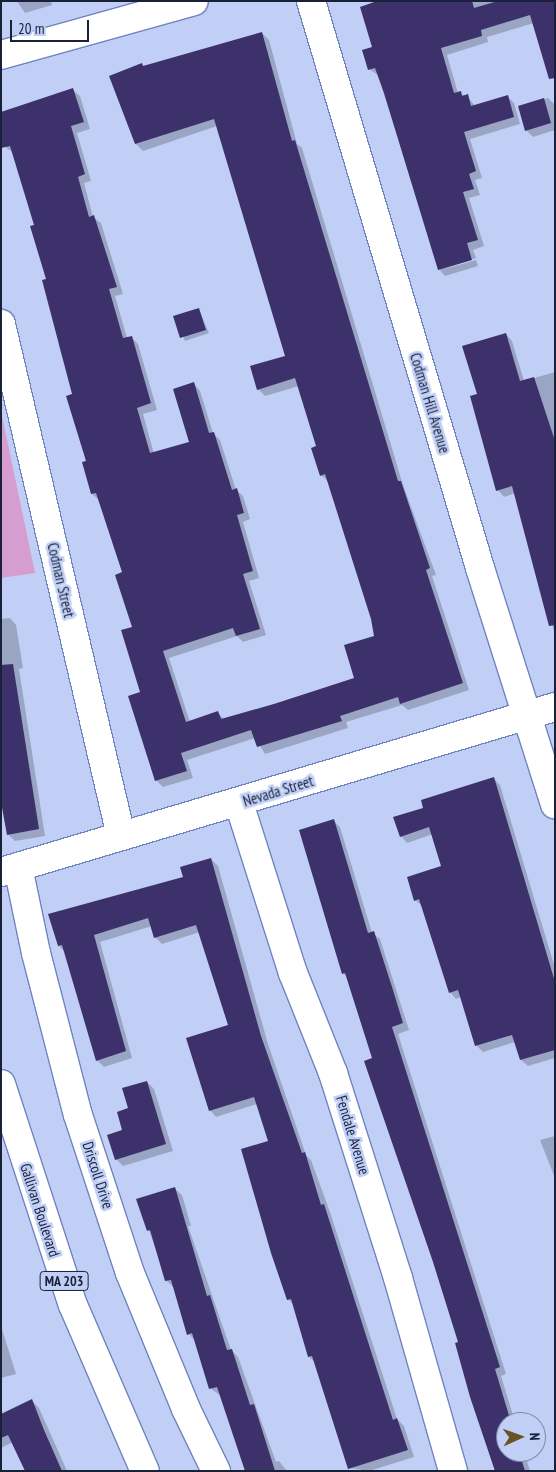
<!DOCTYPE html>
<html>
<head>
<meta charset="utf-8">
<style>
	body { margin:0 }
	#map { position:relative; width:556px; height:1472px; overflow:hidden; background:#c1cff6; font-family:"PT Sans Narrow",sans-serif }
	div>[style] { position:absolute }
	.green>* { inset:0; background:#d69dd1 }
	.shadow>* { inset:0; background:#0003 }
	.building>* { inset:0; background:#3c316a }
	.roads { filter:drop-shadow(1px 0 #6f83bf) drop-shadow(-1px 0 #6f83bf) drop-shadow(0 1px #6f83bf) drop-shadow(0 -1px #6f83bf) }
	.street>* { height:28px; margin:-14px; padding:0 14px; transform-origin:14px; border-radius:14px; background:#fff }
	.secondary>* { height:28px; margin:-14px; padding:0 14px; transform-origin:14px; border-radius:14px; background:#fff }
	.highway>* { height:28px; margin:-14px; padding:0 14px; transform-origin:14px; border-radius:14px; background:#fff }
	span { translate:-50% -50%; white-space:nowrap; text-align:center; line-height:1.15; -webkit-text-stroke:5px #c1cff6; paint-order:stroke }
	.shield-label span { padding:1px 4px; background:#c1cff6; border:1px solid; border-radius:4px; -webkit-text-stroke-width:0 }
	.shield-label { font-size:14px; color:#192139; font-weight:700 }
	.street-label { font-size:15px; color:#192139 }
	.frame { position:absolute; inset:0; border:2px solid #192139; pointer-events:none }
	.north { position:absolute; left:496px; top:1412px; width:50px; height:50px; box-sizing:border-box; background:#c1cff6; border:1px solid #7e89aa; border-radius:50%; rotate:88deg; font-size:14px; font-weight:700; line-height:20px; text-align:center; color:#192139 }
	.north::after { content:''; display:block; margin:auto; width:18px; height:22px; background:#665422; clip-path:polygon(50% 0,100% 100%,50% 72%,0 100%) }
	.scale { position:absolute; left:10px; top:20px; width:79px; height:22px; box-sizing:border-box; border:2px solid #192139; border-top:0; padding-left:6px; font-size:15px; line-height:18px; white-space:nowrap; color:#192139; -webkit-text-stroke:4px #c1cff6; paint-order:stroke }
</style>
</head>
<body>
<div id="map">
	<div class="green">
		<div style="clip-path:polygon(1px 411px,35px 573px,1px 578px)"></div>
	</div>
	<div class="shadow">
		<div style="clip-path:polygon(17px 1px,51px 1px,52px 5px,25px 13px)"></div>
		<div style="clip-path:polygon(382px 1px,555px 1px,534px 23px,487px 37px,488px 42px,447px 55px,458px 93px,467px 96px,475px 106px,507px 96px,514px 103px,520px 124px,470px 139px,482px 178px,475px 180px,480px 195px,469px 198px,484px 246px,473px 250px,476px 258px,441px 270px,476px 260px,478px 266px,445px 276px,439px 269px,378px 75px,369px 69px)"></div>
		<div style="clip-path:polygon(262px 33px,269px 40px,297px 144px,302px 148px,403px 485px,436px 575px,432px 576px,469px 690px,408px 710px,402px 705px,346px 722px,348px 728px,265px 754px,255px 738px,187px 760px,193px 778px,163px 787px,156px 780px,124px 573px,99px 500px,92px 494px,74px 395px,59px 346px,63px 344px,35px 226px,14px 153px,5px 147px,73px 90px,80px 96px,90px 129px,77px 133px,91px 181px,84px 183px,93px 217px,101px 223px,123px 294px,115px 296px,127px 338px,131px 337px,138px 344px,157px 410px,143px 414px,154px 454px,191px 443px,194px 384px,200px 391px,213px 433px,220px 440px,236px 490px,243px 496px,250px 519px,243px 522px,259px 578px,249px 581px,266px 635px,243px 642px,237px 636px,169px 658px,190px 722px,218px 713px,224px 719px,356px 679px,375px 637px,372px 619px,329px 482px,321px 475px,317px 447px,299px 386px,265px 396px,258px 389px,287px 357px,217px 126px,143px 151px,136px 144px,111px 76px,142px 65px,145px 67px)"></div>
		<div style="clip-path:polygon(548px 98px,555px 105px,555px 130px,533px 137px,526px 130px,519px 107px)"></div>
		<div style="clip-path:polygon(199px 310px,209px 333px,185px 341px,175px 317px)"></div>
		<div style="clip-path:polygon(506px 334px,512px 341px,524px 381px,555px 372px,555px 634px,533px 566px,536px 565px,516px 493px,504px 497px,498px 490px,478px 395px)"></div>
		<div style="clip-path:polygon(10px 618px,16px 625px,23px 668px,19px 669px,45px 836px,15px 841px,8px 834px,1px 794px,1px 619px)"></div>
		<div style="clip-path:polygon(494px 779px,500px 785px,555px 968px,555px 1058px,528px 1066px,521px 1060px,515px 1042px,483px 1052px,476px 1045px,461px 997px,456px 999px,450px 992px,422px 906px,415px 900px,443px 867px,433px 834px,407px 843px,401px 836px,425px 809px)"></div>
		<div style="clip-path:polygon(333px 820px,340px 827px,372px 933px,380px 939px,409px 1030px,398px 1034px,506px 1374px,501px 1376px,515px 1422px,506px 1422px,506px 1452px,524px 1452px,530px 1471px,495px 1471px,471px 1397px,459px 1342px,348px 978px,343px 973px)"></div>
		<div style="clip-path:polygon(211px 859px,218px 866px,268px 1044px,306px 1155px,311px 1160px,330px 1212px,397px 1419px,404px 1426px,414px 1457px,369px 1471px,349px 1468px,316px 1363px,309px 1357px,294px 1305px,288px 1299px,269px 1142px,257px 1104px,216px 1117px,210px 1110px,229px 1026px,200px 932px,162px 944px,155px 937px,152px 926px,100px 942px,132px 1058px,104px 1067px,97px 1060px,65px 952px,59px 946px,184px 878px)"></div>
		<div style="clip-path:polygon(147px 1082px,154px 1089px,173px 1151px,123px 1166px,116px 1159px,130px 1109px)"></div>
		<div style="clip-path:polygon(555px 1136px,555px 1178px,540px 1140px)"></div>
		<div style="clip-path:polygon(174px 1188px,182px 1195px,191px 1226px,188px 1226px,231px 1350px,238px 1357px,276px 1462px,279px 1461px,287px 1471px,246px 1471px,220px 1395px,211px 1389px,196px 1342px,189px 1334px,174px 1288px,167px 1281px,138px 1199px)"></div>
		<div style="clip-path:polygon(1px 1326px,16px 1374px,1px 1378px)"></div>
		<div style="clip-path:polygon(32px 1401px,39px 1408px,67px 1471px,27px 1471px,13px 1442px,1px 1448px,1px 1415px)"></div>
	</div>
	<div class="building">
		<div style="clip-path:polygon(377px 1px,472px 1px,474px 8px,498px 1px,555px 1px,555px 78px,549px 79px,530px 15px,481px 30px,482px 36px,441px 48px,454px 93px,461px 91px,462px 96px,468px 94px,471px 106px,508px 95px,514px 117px,464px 132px,476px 171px,469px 174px,474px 189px,463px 192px,478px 240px,467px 243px,472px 260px,438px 270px,384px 93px,375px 68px,368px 70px,362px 50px,372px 47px,360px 7px)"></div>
		<div style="clip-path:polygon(262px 32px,292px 141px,295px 140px,398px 481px,401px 481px,430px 568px,426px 570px,463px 683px,400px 704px,398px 697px,340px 716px,342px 721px,257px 747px,251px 730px,181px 753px,187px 771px,155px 781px,128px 696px,140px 692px,121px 630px,132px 627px,115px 575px,122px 572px,96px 493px,91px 494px,82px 462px,86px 461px,66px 396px,72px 394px,42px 280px,46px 279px,30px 226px,34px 225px,10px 146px,1px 148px,1px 112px,73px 88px,84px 122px,71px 126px,85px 174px,78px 177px,89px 217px,94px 215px,117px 287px,109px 289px,123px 338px,132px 336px,151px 403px,137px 408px,150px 453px,189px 442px,173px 389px,194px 382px,209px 433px,214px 432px,232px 490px,237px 488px,244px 513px,237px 515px,253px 571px,243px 574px,260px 629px,236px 636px,233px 628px,163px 651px,186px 722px,218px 711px,221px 719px,274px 704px,354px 678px,344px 645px,374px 636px,371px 619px,325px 474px,320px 476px,311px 448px,316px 446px,295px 378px,257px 390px,250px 366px,285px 356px,214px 119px,135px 144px,109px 76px,142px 63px,143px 66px)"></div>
		<div style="clip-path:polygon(544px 98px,551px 123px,525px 131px,518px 106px)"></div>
		<div style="clip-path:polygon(199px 308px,206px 330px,180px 338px,173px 316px)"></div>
		<div style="clip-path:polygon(506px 333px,520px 381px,534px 377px,555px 441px,555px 625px,549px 626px,512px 486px,496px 491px,470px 396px,477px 394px,462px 346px)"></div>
		<div style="clip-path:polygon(13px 664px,39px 829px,7px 835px,1px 802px,1px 665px)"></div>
		<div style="clip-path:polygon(494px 777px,555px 982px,555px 1050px,520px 1060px,512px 1035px,475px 1046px,458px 990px,449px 993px,419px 899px,414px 901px,407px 877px,441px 866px,429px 827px,400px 837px,393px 817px,423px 808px,421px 800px)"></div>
		<div style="clip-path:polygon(334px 819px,368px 933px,374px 931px,393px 990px,403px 1023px,392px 1027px,500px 1367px,495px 1369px,511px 1422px,506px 1422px,506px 1452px,519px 1452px,525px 1471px,495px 1471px,470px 1397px,455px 1343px,458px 1342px,433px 1262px,364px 1061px,372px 1058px,345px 973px,342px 974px,299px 830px)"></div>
		<div style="clip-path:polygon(211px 858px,261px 1036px,302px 1153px,305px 1152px,321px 1205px,324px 1204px,393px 1420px,397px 1418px,408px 1450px,348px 1469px,312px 1356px,308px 1357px,291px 1299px,287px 1300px,271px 1253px,241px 1149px,268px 1141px,254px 1097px,209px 1111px,186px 1038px,228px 1025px,196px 925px,154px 938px,148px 918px,94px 935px,126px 1051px,96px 1061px,62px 945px,58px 946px,48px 914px,183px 877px,180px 867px)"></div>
		<div style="clip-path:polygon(147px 1081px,166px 1144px,115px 1160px,107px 1135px,122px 1130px,117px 1112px,128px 1108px,122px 1088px)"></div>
		<div style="clip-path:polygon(175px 1187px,207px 1296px,210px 1295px,227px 1350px,232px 1349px,250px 1405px,254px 1404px,275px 1471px,245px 1471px,217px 1387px,209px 1389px,192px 1333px,187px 1335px,171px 1280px,165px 1281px,150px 1230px,147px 1231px,136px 1199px)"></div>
		<div style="clip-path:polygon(32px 1399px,44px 1430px,62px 1471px,25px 1471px,8px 1435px,1px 1438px,1px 1414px)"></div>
	</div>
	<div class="roads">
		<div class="street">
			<div style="left:311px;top:1px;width:592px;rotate:73.4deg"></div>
			<div style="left:480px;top:568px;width:248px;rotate:72.4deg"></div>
			<div style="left:1px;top:324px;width:526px;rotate:76.81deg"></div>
			<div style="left:239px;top:803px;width:178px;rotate:72.4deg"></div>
			<div style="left:293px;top:973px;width:108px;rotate:68.2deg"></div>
			<div style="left:333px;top:1073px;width:215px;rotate:72.4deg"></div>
			<div style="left:398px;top:1278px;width:201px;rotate:74.1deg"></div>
			<div style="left:18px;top:867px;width:88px;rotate:78.2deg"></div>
			<div style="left:36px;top:953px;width:167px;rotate:75.5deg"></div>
			<div style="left:78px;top:1115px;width:166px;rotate:71.8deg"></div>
			<div style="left:130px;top:1273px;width:147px;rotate:67.6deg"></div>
			<div style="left:186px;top:1409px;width:69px;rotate:64.2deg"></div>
			<div style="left:1px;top:872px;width:578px;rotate:-16.59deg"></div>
		</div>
		<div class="secondary">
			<div style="left:1px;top:55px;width:200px;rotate:-15.6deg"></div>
		</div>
		<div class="highway">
			<div style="left:1px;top:1084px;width:232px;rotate:72deg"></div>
			<div style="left:73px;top:1305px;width:181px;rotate:66.6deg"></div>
		</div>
	</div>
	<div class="shield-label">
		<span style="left:64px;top:1281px">MA 203</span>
	</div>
	<div class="street-label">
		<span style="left:430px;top:403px;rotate:73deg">Codman Hill Avenue</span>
		<span style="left:61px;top:580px;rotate:77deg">Codman Street</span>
		<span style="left:278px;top:791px;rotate:-17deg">Nevada Street</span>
		<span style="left:353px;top:1135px;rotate:73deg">Fendale Avenue</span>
		<span style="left:98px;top:1175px;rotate:72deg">Driscoll Drive</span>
		<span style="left:40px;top:1210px;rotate:72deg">Gallivan Boulevard</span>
	</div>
	<div class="frame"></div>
	<div class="north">N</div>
	<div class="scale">20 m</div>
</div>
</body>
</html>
